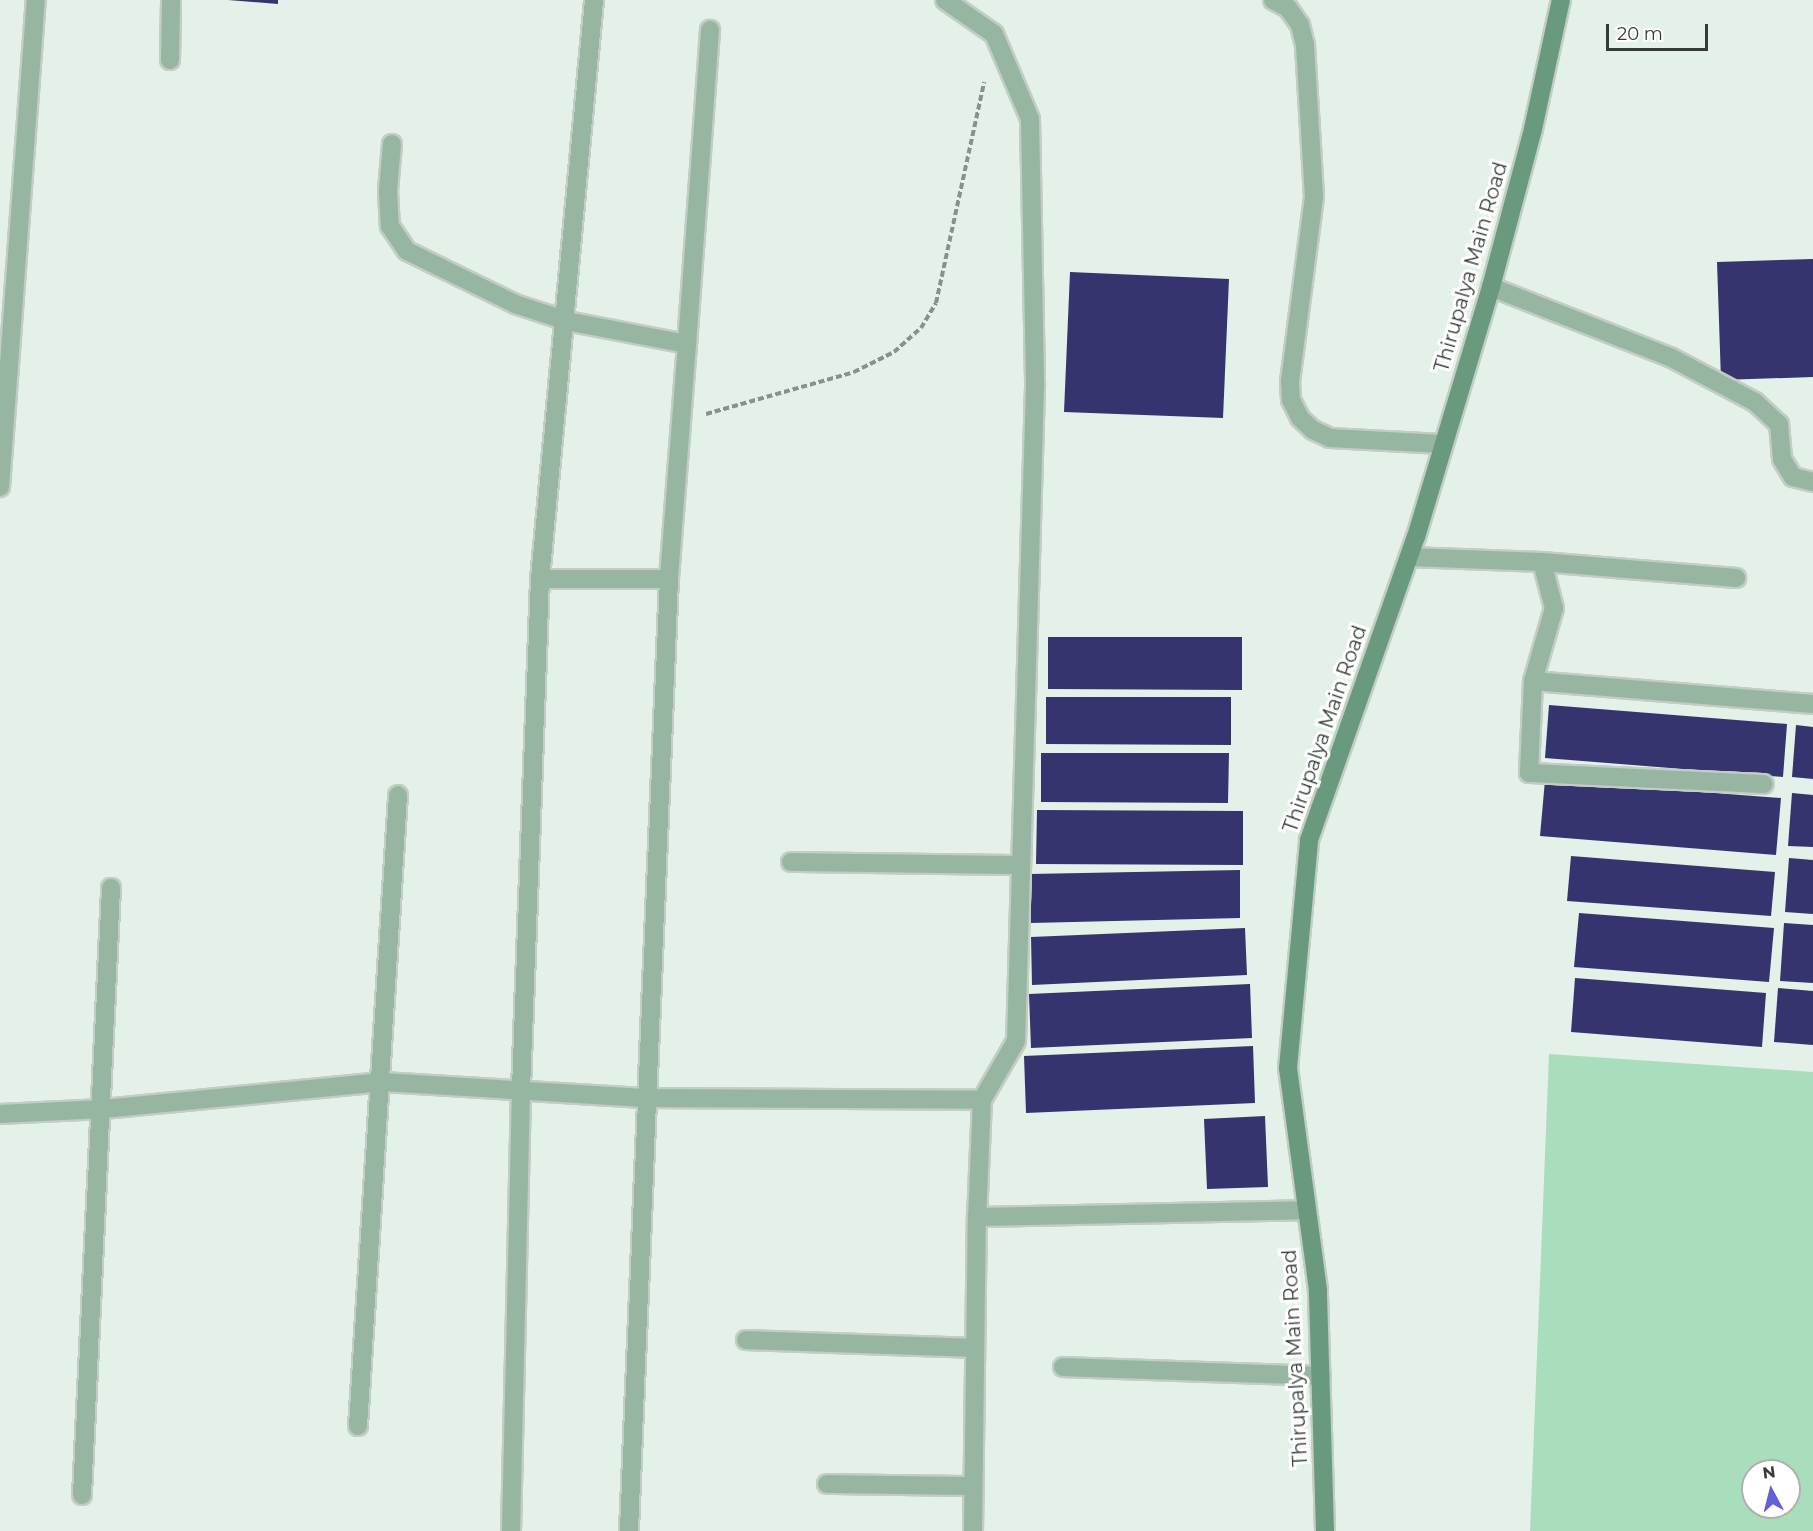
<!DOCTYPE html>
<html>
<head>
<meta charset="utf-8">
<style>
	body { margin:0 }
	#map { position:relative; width:1813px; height:1531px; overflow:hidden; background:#e4f1e8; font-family:Montserrat,sans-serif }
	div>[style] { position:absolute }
	.green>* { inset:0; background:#a9debd }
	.building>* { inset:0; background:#35346f }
	.path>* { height:4px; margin-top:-2px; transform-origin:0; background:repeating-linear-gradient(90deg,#89918b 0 6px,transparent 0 9px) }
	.roads { filter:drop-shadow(2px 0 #c1cdc5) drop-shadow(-2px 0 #c1cdc5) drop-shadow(0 2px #c1cdc5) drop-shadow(0 -2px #c1cdc5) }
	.lane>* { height:18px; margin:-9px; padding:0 9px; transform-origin:9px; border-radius:9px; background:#96b6a1 }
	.street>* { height:18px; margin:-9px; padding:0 9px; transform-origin:9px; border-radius:9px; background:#96b6a1 }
	.secondary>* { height:18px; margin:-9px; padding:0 9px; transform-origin:9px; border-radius:9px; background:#6a9a7d }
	span { translate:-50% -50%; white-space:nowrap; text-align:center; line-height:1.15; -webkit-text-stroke:6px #fff; paint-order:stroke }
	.street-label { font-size:20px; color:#363b37 }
	.north { position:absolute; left:1741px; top:1459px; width:60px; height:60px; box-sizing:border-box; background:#fff; border:2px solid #afb1af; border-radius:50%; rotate:353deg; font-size:16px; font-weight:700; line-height:24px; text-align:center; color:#363b37 }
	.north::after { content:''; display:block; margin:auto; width:21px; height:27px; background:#645ed7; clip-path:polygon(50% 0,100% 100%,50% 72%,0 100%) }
	.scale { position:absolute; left:1606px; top:24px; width:102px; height:27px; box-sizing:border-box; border:3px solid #363b37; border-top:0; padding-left:8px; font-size:18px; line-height:21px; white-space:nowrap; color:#363b37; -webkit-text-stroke:4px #fff; paint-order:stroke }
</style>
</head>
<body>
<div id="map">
	<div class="green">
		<div style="clip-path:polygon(evenodd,1549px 1054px,1813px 1072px,1813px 1531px,1530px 1531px,1549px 1054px,1753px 1471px,1789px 1471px,1789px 1507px,1753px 1507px,1753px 1471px)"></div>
	</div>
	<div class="building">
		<div style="clip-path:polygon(228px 0,278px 0,278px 4px)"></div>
		<div style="clip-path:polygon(1813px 259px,1813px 377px,1721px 380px,1717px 262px)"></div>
		<div style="clip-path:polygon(1070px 272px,1229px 279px,1223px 418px,1064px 412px)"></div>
		<div style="clip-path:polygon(1048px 637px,1242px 637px,1242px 690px,1048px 689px)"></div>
		<div style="clip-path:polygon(1046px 697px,1231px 697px,1231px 745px,1046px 744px)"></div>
		<div style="clip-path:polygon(1549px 705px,1787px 724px,1783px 777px,1545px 758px)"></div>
		<div style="clip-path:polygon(1796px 725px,1813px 727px,1813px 779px,1792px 777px)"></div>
		<div style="clip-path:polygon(1041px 753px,1229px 753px,1228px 803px,1041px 802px)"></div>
		<div style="clip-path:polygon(1545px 780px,1781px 798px,1776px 855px,1540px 836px)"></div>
		<div style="clip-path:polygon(1792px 793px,1813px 795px,1813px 847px,1788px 846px)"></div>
		<div style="clip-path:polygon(1037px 810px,1243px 811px,1243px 865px,1036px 864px)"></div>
		<div style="clip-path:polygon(1571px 856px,1775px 872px,1771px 916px,1567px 901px)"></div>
		<div style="clip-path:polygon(1789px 858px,1813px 860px,1813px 914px,1785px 912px)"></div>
		<div style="clip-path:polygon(1240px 870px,1240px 918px,1031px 923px,1030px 874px)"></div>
		<div style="clip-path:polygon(1579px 913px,1774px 928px,1769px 982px,1574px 967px)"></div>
		<div style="clip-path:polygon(1784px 923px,1813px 925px,1813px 983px,1780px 981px)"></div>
		<div style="clip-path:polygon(1245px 928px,1247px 975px,1032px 985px,1031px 937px)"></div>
		<div style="clip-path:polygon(1575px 978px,1766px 993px,1762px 1047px,1571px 1032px)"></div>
		<div style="clip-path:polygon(1250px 984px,1252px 1038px,1031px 1048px,1029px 994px)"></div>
		<div style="clip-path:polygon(1778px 988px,1813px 991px,1813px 1045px,1774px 1042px)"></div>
		<div style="clip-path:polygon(1253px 1046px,1255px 1103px,1026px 1113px,1024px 1056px)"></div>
		<div style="clip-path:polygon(1265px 1116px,1268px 1187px,1207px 1189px,1204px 1119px)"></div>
	</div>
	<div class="path">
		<div style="left:706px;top:414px;width:154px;rotate:-15.8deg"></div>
		<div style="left:854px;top:372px;width:45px;rotate:-26.6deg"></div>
		<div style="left:894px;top:352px;width:36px;rotate:-42deg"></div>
		<div style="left:921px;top:328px;width:29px;rotate:-59deg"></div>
		<div style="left:936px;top:303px;width:226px;rotate:-77.7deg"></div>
	</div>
	<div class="roads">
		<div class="lane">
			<div style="left:687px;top:344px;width:315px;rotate:-85.8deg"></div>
		</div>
		<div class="street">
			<div style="left:945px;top:0;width:60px;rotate:34.8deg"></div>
			<div style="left:994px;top:34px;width:92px;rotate:67deg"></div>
			<div style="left:1030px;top:119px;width:268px;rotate:88.9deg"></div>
			<div style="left:1035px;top:387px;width:654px;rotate:91.66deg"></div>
			<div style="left:1016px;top:1041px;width:68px;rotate:120deg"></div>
			<div style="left:982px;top:1100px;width:117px;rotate:92.4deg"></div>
			<div style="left:977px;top:1217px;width:330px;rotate:-1.2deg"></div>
			<div style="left:1273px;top:0;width:17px;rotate:28deg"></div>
			<div style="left:1288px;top:8px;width:21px;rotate:55deg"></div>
			<div style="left:1300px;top:25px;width:21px;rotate:76deg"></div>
			<div style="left:1305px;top:45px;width:152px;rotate:86.6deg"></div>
			<div style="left:1314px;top:197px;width:186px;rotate:97.4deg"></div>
			<div style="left:1290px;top:381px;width:19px;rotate:87deg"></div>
			<div style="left:1291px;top:400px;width:20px;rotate:63deg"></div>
			<div style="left:1300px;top:418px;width:18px;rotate:43deg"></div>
			<div style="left:1313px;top:430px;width:19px;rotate:25deg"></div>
			<div style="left:1330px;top:438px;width:112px;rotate:3.1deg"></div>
			<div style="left:170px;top:60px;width:60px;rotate:-89deg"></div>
			<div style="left:392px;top:144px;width:47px;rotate:94.9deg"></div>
			<div style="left:388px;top:191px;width:35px;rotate:87deg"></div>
			<div style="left:390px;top:226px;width:30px;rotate:56deg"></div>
			<div style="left:407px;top:251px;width:120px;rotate:26.1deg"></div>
			<div style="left:515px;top:304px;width:55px;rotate:18.1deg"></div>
			<div style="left:567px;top:321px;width:122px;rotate:10.9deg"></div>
			<div style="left:687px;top:344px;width:236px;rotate:94.4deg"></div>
			<div style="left:669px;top:579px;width:953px;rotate:92.41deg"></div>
			<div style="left:1491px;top:287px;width:192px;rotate:21.4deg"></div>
			<div style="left:1670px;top:357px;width:96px;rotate:27.9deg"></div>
			<div style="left:1755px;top:402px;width:33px;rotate:43deg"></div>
			<div style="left:1779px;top:424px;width:35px;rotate:85deg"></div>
			<div style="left:1782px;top:459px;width:21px;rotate:59deg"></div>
			<div style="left:1793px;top:477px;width:21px;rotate:14deg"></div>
			<div style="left:0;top:487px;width:488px;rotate:-85.8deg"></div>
			<div style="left:1409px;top:557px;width:133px;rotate:2.2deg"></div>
			<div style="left:1542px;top:562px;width:195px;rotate:4.7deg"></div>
			<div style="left:1542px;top:562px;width:48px;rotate:75.4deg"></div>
			<div style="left:1554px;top:608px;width:76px;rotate:106deg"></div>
			<div style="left:1533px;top:681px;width:92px;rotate:92.5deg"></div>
			<div style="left:1529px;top:773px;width:235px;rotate:2.7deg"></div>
			<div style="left:540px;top:579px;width:129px"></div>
			<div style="left:1533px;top:681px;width:281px;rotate:4.7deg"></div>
			<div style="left:791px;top:862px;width:229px;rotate:0.8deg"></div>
			<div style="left:0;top:1114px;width:103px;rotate:-2.8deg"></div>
			<div style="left:103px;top:1109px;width:281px;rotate:-5.5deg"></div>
			<div style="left:383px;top:1082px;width:265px;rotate:3.5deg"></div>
			<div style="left:648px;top:1098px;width:334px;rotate:0.3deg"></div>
			<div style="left:746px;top:1340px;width:229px;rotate:2deg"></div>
			<div style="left:1063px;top:1367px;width:258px;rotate:2deg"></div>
			<div style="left:358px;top:1426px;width:632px;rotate:-86.37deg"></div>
			<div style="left:827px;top:1484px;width:146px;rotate:0.8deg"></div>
			<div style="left:82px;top:1495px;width:608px;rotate:-87.26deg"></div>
			<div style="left:511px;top:1531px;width:442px;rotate:-88.7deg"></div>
			<div style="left:521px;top:1089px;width:510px;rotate:-87.87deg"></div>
			<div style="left:540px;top:579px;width:582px;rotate:-84.67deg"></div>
			<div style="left:973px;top:1531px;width:314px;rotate:-89.3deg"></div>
		</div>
		<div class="secondary">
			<div style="left:1325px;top:1531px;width:241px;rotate:-91.7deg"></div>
			<div style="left:1318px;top:1290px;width:224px;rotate:-97.7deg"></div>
			<div style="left:1288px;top:1068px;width:229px;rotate:-84.7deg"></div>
			<div style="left:1309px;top:840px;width:321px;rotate:-70.6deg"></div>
			<div style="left:1416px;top:537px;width:261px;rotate:-73.3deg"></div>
			<div style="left:1491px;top:287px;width:163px;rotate:-75.1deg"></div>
			<div style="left:1533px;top:129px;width:132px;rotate:-77.8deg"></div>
		</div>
	</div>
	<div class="street-label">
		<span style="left:1471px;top:267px;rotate:-74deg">Thirupalya Main Road</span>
		<span style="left:1325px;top:729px;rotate:-71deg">Thirupalya Main Road</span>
		<span style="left:1295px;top:1358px;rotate:-93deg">Thirupalya Main Road</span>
	</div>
	<div class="north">N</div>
	<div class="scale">20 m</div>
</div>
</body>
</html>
